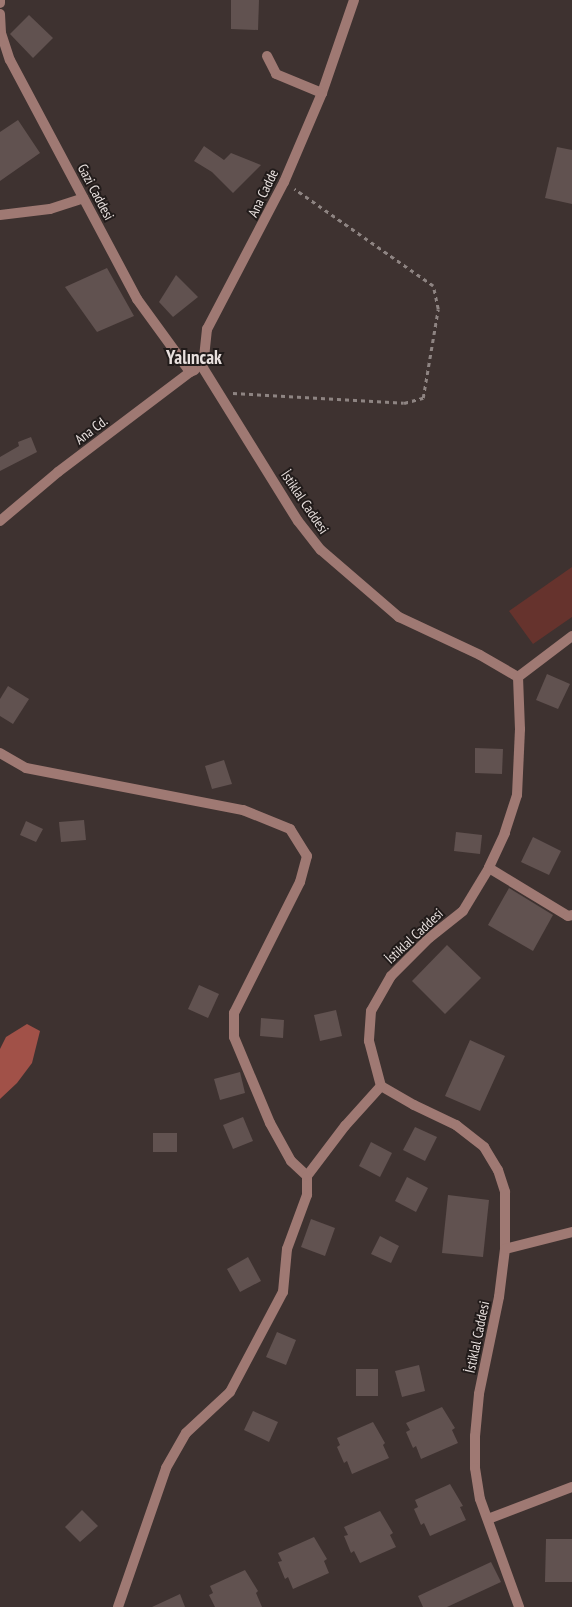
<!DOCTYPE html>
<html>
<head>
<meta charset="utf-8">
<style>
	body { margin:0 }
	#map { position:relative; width:572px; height:1607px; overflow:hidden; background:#3e3230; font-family:"PT Sans Narrow",sans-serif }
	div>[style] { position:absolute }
	.green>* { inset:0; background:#66332d }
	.forest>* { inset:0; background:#a15148 }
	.building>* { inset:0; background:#615250 }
	.path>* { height:2.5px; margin-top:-1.25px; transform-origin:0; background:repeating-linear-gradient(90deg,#8e8482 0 4px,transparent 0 8px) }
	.minor>* { height:10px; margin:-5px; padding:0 5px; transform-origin:5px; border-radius:5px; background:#9f7973 }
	span { translate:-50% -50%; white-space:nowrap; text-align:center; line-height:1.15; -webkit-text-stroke:4px #211b1a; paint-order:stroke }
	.street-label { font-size:14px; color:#e8e0de }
	.district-label { font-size:19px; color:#e8e0de; font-weight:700 }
</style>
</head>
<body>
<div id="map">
	<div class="green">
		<div style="clip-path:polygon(572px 567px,572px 617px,533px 644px,509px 611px)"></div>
	</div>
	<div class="forest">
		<div style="clip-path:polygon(27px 1024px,40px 1031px,32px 1063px,17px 1083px,0 1099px,0 1049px,6px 1037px)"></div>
	</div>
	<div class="building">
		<div style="clip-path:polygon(231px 0,259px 0,258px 30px,231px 29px)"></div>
		<div style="clip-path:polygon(29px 15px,53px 38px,33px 58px,10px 34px)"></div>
		<div style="clip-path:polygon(18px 120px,40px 153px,0 181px,0 132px)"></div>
		<div style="clip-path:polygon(204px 146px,224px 160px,231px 153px,261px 165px,233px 193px,212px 172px,194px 161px)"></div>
		<div style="clip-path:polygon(557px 147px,572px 150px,572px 204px,545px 198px)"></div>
		<div style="clip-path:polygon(107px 268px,134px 316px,97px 332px,65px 287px)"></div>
		<div style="clip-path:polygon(176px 275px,198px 297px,173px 317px,159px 302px)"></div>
		<div style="clip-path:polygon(31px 437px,37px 452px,0 471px,0 457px,19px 446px,18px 442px)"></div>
		<div style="clip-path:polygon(547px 674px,570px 684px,558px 709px,536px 700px)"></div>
		<div style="clip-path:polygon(8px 686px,29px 699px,13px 724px,0 716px,0 699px)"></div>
		<div style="clip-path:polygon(475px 748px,503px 749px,502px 774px,475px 773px)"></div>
		<div style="clip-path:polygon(224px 760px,232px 784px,212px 789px,205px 766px)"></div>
		<div style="clip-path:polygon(84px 820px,86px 840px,61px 842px,59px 822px)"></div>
		<div style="clip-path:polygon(26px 821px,43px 829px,36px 842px,20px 835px)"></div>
		<div style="clip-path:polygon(456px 832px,482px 835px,480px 854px,454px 851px)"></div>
		<div style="clip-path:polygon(533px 837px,561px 851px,549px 875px,521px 862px)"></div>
		<div style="clip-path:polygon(509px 888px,553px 915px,533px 951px,488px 925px)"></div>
		<div style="clip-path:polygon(447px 945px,481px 978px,445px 1014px,412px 981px)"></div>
		<div style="clip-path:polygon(199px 985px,219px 994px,208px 1018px,188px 1009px)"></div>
		<div style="clip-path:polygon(336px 1010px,342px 1036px,320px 1041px,314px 1015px)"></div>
		<div style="clip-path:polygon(261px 1018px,284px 1020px,283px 1038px,260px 1036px)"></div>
		<div style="clip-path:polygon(470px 1040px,505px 1056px,480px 1111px,445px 1096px)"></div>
		<div style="clip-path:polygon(240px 1072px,245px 1093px,220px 1100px,214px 1079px)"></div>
		<div style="clip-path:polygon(243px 1117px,253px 1141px,233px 1149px,223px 1125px)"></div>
		<div style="clip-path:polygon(415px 1127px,437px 1137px,425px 1161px,403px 1150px)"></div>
		<div style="clip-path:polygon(153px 1133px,177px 1133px,177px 1152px,153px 1152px)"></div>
		<div style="clip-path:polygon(371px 1142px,392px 1153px,380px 1177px,359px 1166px)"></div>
		<div style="clip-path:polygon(407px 1177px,428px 1188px,416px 1212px,395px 1201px)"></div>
		<div style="clip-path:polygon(448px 1195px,489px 1200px,483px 1257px,442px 1253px)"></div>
		<div style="clip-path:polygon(311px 1219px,335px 1228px,325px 1256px,301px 1247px)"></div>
		<div style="clip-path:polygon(380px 1236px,399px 1246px,391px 1263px,371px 1254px)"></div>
		<div style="clip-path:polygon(248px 1257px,261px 1281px,240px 1292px,227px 1269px)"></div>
		<div style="clip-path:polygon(277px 1332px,296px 1340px,286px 1365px,266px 1357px)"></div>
		<div style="clip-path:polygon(419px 1365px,425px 1391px,402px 1397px,395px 1371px)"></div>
		<div style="clip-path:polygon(356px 1369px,378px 1369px,378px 1396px,356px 1396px)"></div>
		<div style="clip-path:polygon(442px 1407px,455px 1428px,452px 1430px,458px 1443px,421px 1459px,416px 1446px,413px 1448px,406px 1432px,410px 1430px,406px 1423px)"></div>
		<div style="clip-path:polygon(253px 1411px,278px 1422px,269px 1442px,244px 1430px)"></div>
		<div style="clip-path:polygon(373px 1422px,385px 1443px,383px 1445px,389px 1458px,352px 1474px,347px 1461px,344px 1463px,337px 1447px,340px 1445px,337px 1438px)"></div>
		<div style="clip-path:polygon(450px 1484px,463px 1506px,460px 1507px,466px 1520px,430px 1536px,424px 1523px,421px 1525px,414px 1509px,418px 1507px,415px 1500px)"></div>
		<div style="clip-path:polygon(82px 1510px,98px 1526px,80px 1542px,65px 1527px)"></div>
		<div style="clip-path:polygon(380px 1511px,393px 1533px,390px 1535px,396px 1547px,360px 1563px,354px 1551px,351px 1553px,344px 1536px,348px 1535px,344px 1527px)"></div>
		<div style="clip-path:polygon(314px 1537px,327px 1559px,324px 1561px,329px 1573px,293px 1589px,288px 1577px,285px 1579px,278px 1562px,282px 1561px,278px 1553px)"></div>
		<div style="clip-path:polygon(546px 1539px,572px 1539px,572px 1582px,545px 1582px)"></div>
		<div style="clip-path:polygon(491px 1562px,501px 1582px,447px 1607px,423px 1607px,418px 1596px)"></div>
		<div style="clip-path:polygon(245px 1570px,258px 1591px,256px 1593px,262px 1607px,215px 1607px,209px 1595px,213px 1593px,210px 1586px)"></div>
		<div style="clip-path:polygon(180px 1594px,185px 1607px,152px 1607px)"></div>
	</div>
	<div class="path">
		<div style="left:233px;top:393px;width:171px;rotate:3.3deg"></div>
		<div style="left:404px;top:403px;width:20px;rotate:-15deg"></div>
		<div style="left:423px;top:398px;width:90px;rotate:-80.4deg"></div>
		<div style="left:438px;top:309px;width:24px;rotate:-102deg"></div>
		<div style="left:433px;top:286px;width:169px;rotate:-145.1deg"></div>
	</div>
	<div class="minor">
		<div style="left:354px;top:0;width:98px;rotate:109deg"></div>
		<div style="left:322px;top:93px;width:97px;rotate:113.1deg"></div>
		<div style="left:284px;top:182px;width:166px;rotate:117.6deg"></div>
		<div style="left:207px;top:329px;width:39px;rotate:96deg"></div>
		<div style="left:203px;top:368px;width:180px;rotate:58.2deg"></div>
		<div style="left:298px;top:521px;width:37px;rotate:52deg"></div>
		<div style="left:321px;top:550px;width:103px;rotate:40.7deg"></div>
		<div style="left:399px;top:617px;width:89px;rotate:25.1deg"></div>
		<div style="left:480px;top:655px;width:44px;rotate:30.1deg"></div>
		<div style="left:518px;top:677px;width:52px;rotate:87.8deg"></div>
		<div style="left:520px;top:729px;width:66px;rotate:92.6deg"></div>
		<div style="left:517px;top:795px;width:40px;rotate:108deg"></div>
		<div style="left:505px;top:833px;width:38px;rotate:115deg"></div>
		<div style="left:489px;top:868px;width:50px;rotate:121.2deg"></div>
		<div style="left:463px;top:911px;width:43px;rotate:141.5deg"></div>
		<div style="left:429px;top:938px;width:54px;rotate:135deg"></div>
		<div style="left:391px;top:976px;width:40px;rotate:119.7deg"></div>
		<div style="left:371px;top:1011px;width:30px;rotate:94deg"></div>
		<div style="left:369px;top:1041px;width:47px;rotate:75.1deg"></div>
		<div style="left:381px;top:1086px;width:38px;rotate:30deg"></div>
		<div style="left:414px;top:1105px;width:47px;rotate:25.5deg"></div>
		<div style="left:456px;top:1125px;width:36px;rotate:38deg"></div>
		<div style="left:484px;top:1147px;width:27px;rotate:59deg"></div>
		<div style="left:498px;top:1170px;width:23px;rotate:72deg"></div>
		<div style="left:505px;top:1192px;width:57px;rotate:90deg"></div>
		<div style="left:505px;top:1249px;width:48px;rotate:97.1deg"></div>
		<div style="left:499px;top:1297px;width:99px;rotate:101.7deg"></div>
		<div style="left:479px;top:1394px;width:42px;rotate:95.4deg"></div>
		<div style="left:475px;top:1436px;width:32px;rotate:90deg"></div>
		<div style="left:475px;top:1468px;width:31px;rotate:81deg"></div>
		<div style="left:480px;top:1499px;width:115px;rotate:70.1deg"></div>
		<div style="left:0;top:3px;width:3px;rotate:-90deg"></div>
		<div style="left:0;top:14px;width:19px;rotate:87deg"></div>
		<div style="left:1px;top:33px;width:28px;rotate:72deg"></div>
		<div style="left:10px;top:60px;width:271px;rotate:62deg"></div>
		<div style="left:137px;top:299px;width:90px;rotate:54deg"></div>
		<div style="left:267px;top:56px;width:20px;rotate:63deg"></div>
		<div style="left:276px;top:74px;width:50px;rotate:22.4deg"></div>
		<div style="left:0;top:215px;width:50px;rotate:-6.8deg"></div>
		<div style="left:50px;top:209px;width:35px;rotate:-18deg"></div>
		<div style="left:0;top:521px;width:76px;rotate:-40.2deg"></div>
		<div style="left:58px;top:472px;width:166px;rotate:-37.1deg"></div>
		<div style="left:190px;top:372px;width:5px;rotate:-22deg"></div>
		<div style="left:518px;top:677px;width:68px;rotate:-37.2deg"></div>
		<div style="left:0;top:753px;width:30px;rotate:30deg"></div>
		<div style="left:26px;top:768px;width:221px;rotate:11deg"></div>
		<div style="left:243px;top:810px;width:51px;rotate:22deg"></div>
		<div style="left:290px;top:829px;width:32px;rotate:58deg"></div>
		<div style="left:307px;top:856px;width:27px;rotate:105deg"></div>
		<div style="left:300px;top:882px;width:147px;rotate:116.7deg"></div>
		<div style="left:234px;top:1013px;width:24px;rotate:90deg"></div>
		<div style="left:234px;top:1037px;width:93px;rotate:67.3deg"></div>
		<div style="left:270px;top:1123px;width:43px;rotate:61.1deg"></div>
		<div style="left:291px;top:1161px;width:22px;rotate:43deg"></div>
		<div style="left:489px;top:868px;width:92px;rotate:31.3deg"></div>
		<div style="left:568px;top:916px;width:4px;rotate:-14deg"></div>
		<div style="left:505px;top:1249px;width:69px;rotate:-14.2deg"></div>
		<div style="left:488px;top:1519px;width:90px;rotate:-20.9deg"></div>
		<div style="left:118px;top:1607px;width:147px;rotate:-70.9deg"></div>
		<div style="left:166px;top:1468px;width:40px;rotate:-60.3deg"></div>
		<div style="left:186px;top:1433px;width:60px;rotate:-43deg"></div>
		<div style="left:230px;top:1392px;width:113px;rotate:-62.1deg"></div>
		<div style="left:283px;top:1292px;width:43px;rotate:-84.7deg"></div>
		<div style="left:287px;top:1249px;width:58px;rotate:-69.7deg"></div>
		<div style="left:307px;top:1195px;width:19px;rotate:-90deg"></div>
		<div style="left:307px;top:1176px;width:63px;rotate:-52.8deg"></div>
		<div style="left:345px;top:1126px;width:54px;rotate:-48deg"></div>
	</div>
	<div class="street-label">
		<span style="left:96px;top:192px;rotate:62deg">Gazi Caddesi</span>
		<span style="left:263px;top:193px;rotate:-64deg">Ana Cadde</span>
		<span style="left:91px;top:430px;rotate:-37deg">Ana Cd.</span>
		<span style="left:305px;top:502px;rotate:56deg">İstiklal Caddesi</span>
		<span style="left:414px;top:936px;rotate:-43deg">İstiklal Caddesi</span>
		<span style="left:477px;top:1337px;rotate:-78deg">İstiklal Caddesi</span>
	</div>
	<div class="district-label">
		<span style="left:194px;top:358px">Yalıncak</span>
	</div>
</div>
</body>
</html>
